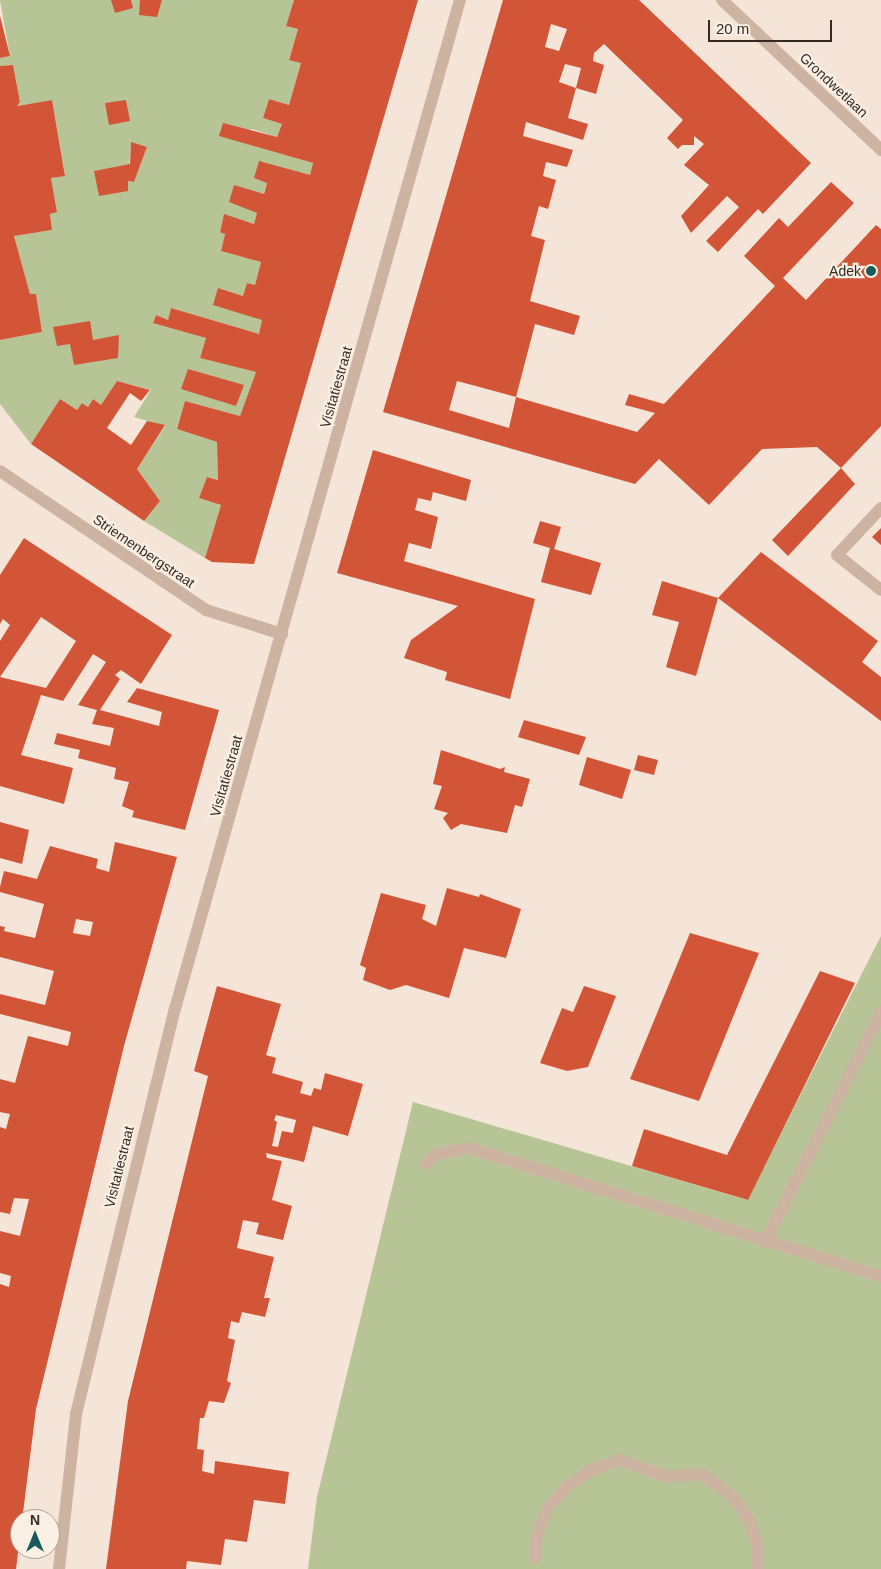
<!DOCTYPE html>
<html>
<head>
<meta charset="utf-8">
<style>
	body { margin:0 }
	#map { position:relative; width:881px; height:1569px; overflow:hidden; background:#f4e5d8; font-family:Helvetica,sans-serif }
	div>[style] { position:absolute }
	.green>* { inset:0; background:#b7c496 }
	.building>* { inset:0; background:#d35537 }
	.minor>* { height:12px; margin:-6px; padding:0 6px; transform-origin:6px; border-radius:6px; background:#cdb4a2 }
	.dots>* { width:14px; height:14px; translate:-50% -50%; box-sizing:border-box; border:2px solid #fbf0e4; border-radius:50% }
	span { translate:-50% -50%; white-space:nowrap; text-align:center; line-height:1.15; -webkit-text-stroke:4.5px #fbf0e4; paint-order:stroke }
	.street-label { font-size:14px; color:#372a25 }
	.poi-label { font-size:14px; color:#372a25 }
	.right { translate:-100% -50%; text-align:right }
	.north { position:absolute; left:10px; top:1509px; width:50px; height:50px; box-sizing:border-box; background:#fbf0e4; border:1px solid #ada198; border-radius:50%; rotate:0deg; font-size:14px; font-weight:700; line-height:20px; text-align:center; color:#372a25 }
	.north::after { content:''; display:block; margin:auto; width:18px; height:22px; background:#175b5c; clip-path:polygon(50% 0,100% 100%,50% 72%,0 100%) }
	.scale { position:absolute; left:708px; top:20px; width:124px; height:22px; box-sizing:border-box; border:2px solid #372a25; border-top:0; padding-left:6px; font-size:15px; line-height:18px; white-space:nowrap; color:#372a25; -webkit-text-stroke:4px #fbf0e4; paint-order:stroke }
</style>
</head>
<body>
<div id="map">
	<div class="green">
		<div style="clip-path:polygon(evenodd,0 0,294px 0,286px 26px,298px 29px,289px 59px,301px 63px,289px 105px,269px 99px,263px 118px,282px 124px,277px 137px,252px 129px,220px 136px,313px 163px,310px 175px,267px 183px,254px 224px,224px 215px,220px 231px,225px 234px,221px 251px,261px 262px,255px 285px,247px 283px,243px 296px,218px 288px,262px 320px,259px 334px,171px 308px,168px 320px,156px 315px,153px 322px,206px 338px,200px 358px,256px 372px,240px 416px,185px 401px,177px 429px,217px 442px,218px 480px,207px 477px,199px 498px,221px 505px,205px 558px,144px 521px,160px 501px,137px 469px,165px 426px,134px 417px,151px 390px,117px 381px,101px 405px,93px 399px,88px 407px,82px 403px,77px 410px,60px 399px,31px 444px,0 404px,0 340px,42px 332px,36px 294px,30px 294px,14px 236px,52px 230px,50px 214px,57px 212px,51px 178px,65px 175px,52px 100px,17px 106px,20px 102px,13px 65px,0 66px,0 58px,10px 56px,0 0,131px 143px,147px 147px,134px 182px,128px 181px,131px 143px)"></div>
		<div style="clip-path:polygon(881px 936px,881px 1569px,308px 1569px,317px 1497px,413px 1102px,747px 1200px)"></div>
	</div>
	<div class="building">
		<div style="clip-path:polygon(111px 0,131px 0,133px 8px,115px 13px)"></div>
		<div style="clip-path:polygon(140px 0,162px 0,157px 17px,139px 15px)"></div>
		<div style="clip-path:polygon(294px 0,418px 0,254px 564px,212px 562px,205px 558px,221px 505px,199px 498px,207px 477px,218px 480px,217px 442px,177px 429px,185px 401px,240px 416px,256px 372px,200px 358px,206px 338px,153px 323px,156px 315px,168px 320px,171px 308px,259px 334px,262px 320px,213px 305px,218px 288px,243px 296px,247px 283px,255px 285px,261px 262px,221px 251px,225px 234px,220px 232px,224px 214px,254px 224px,257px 213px,229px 202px,234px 185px,264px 194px,267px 183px,254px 178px,259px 161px,310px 175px,313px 163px,219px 136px,223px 123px,277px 137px,282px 124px,263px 118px,269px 99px,289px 105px,301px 63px,289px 60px,298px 29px,286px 26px)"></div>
		<div style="clip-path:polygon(evenodd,503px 0,639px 0,811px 163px,763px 214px,758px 209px,718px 252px,706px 241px,739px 207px,727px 196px,691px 233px,681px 216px,709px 185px,684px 165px,704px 144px,694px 136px,694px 145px,682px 145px,678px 149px,667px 138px,683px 120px,604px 44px,594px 53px,593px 61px,604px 65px,596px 94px,576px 88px,581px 68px,565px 64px,559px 82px,576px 88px,568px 118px,588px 124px,583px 140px,526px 122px,523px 136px,573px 150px,567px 167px,546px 162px,543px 176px,556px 180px,548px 209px,539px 206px,531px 236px,545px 240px,530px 301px,580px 316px,574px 335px,535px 324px,516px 397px,637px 432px,655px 413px,625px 405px,629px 394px,664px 404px,775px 286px,744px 256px,779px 218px,788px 227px,831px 182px,854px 203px,783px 278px,806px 300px,876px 225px,881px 229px,881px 426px,841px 468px,855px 484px,788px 556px,772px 540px,841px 468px,817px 447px,762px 449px,709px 505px,659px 459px,635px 484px,383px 412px,503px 0,551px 24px,567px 29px,559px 51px,545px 47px,551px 24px,503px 0,457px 381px,516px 397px,509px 428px,449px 410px,457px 381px)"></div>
		<div style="clip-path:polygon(0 16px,10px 56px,0 58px)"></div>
		<div style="clip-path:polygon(13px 65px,20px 102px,17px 106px,52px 100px,65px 176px,51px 178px,57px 212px,50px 214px,52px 230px,14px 236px,30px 294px,36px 294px,42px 332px,0 340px,0 66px)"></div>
		<div style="clip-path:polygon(126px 100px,130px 121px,109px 125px,105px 103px)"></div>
		<div style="clip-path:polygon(131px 142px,147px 147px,134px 182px,128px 181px,128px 191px,99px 196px,94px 171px,130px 164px)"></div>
		<div style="clip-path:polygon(90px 321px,93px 340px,119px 335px,118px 358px,74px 365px,70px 344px,57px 346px,53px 327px)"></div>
		<div style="clip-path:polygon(188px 369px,244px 385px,236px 406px,181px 389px)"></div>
		<div style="clip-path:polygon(117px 381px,150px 390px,141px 401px,130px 393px,107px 428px,131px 445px,147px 421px,165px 425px,137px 469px,160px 501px,144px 521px,31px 444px,60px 399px,77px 410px,82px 403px,88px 407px,93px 399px,101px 405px)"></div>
		<div style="clip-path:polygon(373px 450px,471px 480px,466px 501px,433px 492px,431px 501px,418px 498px,415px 510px,438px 517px,431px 549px,409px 543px,404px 561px,535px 599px,510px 699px,445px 680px,447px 672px,404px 658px,411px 640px,458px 606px,337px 573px)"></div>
		<div style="clip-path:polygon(540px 521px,561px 527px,554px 549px,601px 563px,591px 595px,541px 582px,550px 548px,533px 543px)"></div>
		<div style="clip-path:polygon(881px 528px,881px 545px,872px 537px)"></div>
		<div style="clip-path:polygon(evenodd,24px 538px,172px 635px,141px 684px,121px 670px,115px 675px,120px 679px,100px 710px,159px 726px,162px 712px,127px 702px,137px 688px,219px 710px,185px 830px,132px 817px,134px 811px,122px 806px,129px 782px,114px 779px,116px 768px,78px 758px,80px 750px,54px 744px,57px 733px,110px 746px,114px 728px,92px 724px,97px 710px,78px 705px,106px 662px,93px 654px,63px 701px,41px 695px,21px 755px,73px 768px,64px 804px,0 786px,0 641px,10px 625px,3px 619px,0 624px,0 575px,24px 538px,41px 617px,76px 641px,46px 688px,0 677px,41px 617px)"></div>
		<div style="clip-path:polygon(761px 552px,878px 641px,862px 662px,881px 677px,881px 721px,718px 598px)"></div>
		<div style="clip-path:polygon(662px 581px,718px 598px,696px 676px,666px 667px,679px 622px,652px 615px)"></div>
		<div style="clip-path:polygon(524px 720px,586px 737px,579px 755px,518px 737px)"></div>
		<div style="clip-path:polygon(441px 750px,500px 769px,505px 767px,504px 772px,530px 779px,522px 807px,515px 805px,507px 833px,461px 824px,451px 830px,443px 818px,448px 813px,434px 809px,442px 786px,433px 784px)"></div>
		<div style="clip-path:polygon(638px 755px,658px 760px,654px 775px,634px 770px)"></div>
		<div style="clip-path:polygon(587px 757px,631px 770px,622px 799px,579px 785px)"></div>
		<div style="clip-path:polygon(0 822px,29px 830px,22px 864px,0 858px)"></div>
		<div style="clip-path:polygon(evenodd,115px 842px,177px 857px,124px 1046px,36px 1409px,16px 1569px,0 1569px,0 1284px,9px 1287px,11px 1276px,0 1273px,0 1231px,20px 1236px,29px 1199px,14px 1198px,10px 1214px,0 1212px,0 1127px,6px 1129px,10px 1114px,0 1112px,0 1079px,15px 1083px,28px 1036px,68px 1046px,71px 1032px,0 1014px,0 994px,45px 1005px,54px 971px,0 957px,0 926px,5px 927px,4px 931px,35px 938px,44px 904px,0 892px,0 887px,4px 871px,37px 879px,50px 846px,98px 859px,96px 868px,109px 872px,115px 842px,76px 919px,93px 922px,90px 936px,73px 933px,76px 919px)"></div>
		<div style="clip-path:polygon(447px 888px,479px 897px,480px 894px,521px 909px,506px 958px,464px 948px,449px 998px,406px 985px,390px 990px,363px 980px,366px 968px,360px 965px,381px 893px,426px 905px,422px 919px,436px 926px)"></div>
		<div style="clip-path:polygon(690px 933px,759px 953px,699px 1101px,630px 1079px)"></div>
		<div style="clip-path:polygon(820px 971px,855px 983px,748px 1200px,632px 1166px,644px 1129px,727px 1155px)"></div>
		<div style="clip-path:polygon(evenodd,217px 986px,281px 1004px,266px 1055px,276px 1058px,272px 1073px,303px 1082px,300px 1093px,311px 1096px,314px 1088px,321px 1090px,325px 1073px,363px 1084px,348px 1136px,313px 1126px,304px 1162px,266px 1153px,267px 1158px,282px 1161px,272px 1200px,292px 1206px,283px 1240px,256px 1234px,259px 1223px,243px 1220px,237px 1248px,274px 1257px,264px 1298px,270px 1298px,265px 1317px,242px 1312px,239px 1323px,231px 1321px,228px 1338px,235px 1340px,227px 1381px,231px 1383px,224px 1403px,209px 1401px,204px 1418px,200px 1418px,197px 1449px,204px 1450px,202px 1471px,214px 1474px,215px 1461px,289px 1472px,285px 1504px,254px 1500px,247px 1542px,225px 1539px,221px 1565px,187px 1561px,186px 1569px,106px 1569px,128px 1401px,208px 1076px,194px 1071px,217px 986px,276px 1115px,296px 1120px,293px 1133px,282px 1131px,278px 1147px,272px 1146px,277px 1122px,274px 1120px,276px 1115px)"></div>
		<div style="clip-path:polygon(584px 986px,616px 996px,588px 1067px,567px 1071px,540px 1063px,562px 1008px,573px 1012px)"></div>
	</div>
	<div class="minor">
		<div style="left:722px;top:0;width:219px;rotate:43.3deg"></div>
		<div style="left:0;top:471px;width:249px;rotate:34deg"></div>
		<div style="left:206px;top:610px;width:80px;rotate:17.5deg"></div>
		<div style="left:881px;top:508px;width:64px;rotate:133.1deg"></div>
		<div style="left:837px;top:555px;width:56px;rotate:38.5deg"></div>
		<div style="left:426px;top:1164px;width:14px;rotate:-45deg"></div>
		<div style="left:436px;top:1154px;width:34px;rotate:-10deg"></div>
		<div style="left:469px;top:1148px;width:431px;rotate:17.3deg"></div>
		<div style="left:765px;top:1242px;width:258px;rotate:-63.2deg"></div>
		<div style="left:535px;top:1558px;width:22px;rotate:-85deg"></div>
		<div style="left:537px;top:1536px;width:28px;rotate:-69deg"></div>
		<div style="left:547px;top:1510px;width:28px;rotate:-51deg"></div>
		<div style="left:565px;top:1488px;width:32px;rotate:-35deg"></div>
		<div style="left:591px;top:1470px;width:31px;rotate:-19deg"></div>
		<div style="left:620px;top:1460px;width:50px;rotate:19.9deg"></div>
		<div style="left:667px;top:1477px;width:35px;rotate:-5deg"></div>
		<div style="left:702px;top:1474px;width:24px;rotate:35deg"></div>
		<div style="left:722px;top:1488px;width:22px;rotate:43deg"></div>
		<div style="left:738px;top:1503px;width:25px;rotate:58deg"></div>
		<div style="left:751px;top:1524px;width:24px;rotate:73deg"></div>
		<div style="left:758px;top:1547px;width:22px;rotate:90deg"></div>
		<div style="left:59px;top:1569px;width:156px;rotate:-83.7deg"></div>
		<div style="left:76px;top:1414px;width:417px;rotate:-76.3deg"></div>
		<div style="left:175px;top:1009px;width:1048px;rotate:-74.23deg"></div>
	</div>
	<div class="dots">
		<div style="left:871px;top:271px;background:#175b5c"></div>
	</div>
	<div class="street-label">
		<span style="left:834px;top:85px;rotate:43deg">Grondwetlaan</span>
		<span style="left:336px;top:387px;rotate:-74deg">Visitatiestraat</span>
		<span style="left:144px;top:551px;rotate:34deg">Striemenbergstraat</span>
		<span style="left:226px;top:776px;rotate:-74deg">Visitatiestraat</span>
		<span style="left:119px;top:1167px;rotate:-76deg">Visitatiestraat</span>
	</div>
	<div class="poi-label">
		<span class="right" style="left:861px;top:271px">Adek</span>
	</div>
	<div class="north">N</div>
	<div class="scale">20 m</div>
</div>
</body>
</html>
